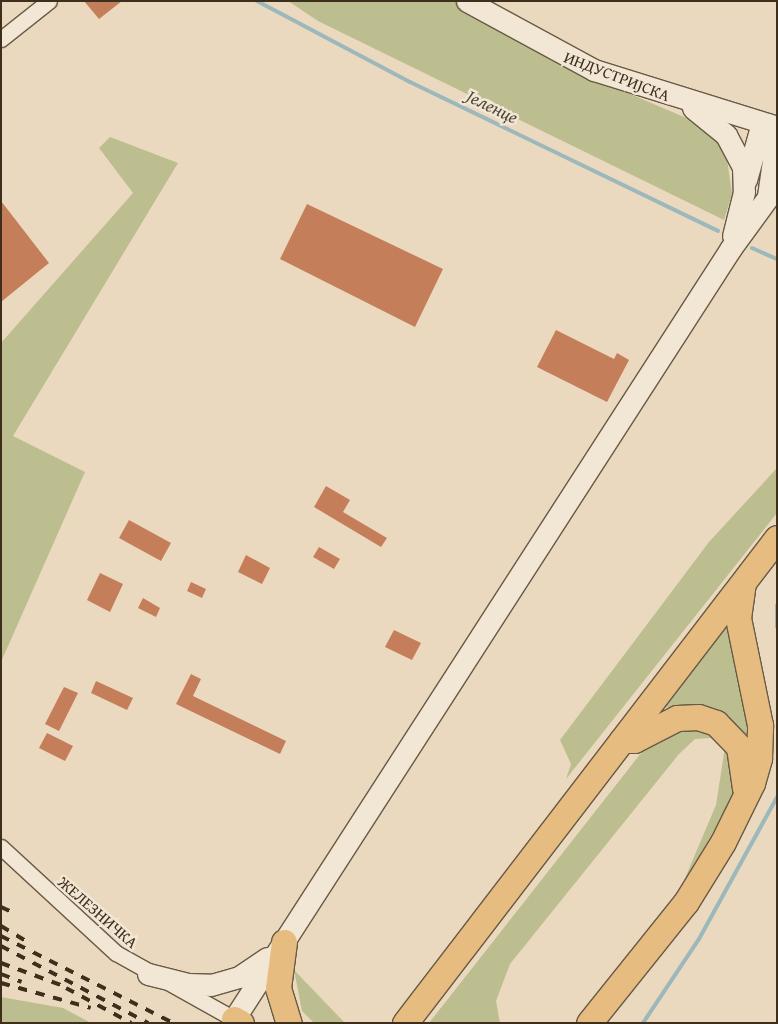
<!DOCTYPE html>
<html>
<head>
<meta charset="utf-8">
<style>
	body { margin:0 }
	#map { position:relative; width:778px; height:1024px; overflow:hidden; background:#ebd9bf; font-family:"Gentium Book Plus",serif }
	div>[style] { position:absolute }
	.green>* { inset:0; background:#bcbe8f }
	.stream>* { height:4px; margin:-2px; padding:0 2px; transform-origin:2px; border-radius:2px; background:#9cb8bb }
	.building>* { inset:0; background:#c57e5a }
	.roads { filter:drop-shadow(1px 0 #685a45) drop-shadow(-1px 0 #685a45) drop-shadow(0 1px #685a45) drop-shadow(0 -1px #685a45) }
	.street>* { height:15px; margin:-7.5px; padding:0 7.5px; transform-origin:7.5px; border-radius:7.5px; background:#f2e6d5 }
	.secondary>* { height:21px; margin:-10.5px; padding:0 10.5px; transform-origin:10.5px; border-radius:10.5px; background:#f2e6d5 }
	.primary>* { height:25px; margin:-12.5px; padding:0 12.5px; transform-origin:12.5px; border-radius:12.5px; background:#e6bc80 }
	.rail>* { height:4px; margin-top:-2px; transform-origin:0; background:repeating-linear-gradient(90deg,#3d2f1c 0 9px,transparent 0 18px) }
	span { translate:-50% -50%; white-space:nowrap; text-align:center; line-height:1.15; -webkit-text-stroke:5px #f2e6d5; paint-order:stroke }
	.street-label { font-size:16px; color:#3d2f1c }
	.water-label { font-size:18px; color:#504a3c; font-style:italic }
	.frame { position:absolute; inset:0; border:2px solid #3d2f1c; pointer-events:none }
</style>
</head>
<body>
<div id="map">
	<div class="green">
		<div style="clip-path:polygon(288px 1px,454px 1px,565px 66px,684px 117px,725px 145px,732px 194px,724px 220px,318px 21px)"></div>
		<div style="clip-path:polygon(110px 137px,178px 163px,13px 436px,85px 472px,1px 662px,1px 343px,133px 193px,99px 148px)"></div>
		<div style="clip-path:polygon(777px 468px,777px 513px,566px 779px,571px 764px,560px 740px,709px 542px)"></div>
		<div style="clip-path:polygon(727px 625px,753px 741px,714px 708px,698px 704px,662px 708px)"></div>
		<div style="clip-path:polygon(704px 726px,733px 745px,734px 796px,680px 890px,716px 805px,725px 747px,711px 738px,695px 739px,679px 754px,510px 964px,496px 1001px,500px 1023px,429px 1023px,645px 748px,672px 730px)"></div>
		<div style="clip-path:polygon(294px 970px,345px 1023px,314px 1023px,302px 1011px)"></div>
		<div style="clip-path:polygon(1px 997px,63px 1008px,91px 1023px,1px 1023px)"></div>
	</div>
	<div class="stream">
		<div style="left:257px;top:1px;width:173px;rotate:27.9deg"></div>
		<div style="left:410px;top:82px;width:342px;rotate:25.8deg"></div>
		<div style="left:752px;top:248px;width:27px;rotate:24deg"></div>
		<div style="left:777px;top:605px;width:22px;rotate:90deg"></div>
		<div style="left:643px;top:1023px;width:101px;rotate:-56.3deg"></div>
		<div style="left:699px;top:939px;width:162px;rotate:-61.2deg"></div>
	</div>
	<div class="building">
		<div style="clip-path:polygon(84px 1px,122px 1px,99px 19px)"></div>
		<div style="clip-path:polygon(1px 201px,49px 263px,1px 302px)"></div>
		<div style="clip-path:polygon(307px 204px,443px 269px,415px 327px,280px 259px)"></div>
		<div style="clip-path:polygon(556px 330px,614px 359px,617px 353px,629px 360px,607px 402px,537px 367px)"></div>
		<div style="clip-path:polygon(326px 486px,350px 500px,343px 512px,387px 538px,381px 547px,314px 507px)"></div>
		<div style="clip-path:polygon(129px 520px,171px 543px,161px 561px,119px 538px)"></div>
		<div style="clip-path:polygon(319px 547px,340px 559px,334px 569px,313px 557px)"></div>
		<div style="clip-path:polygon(246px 555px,270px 568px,262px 584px,238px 572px)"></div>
		<div style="clip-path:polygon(100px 573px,123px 584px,110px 612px,87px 600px)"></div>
		<div style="clip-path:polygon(191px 582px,206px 589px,202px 598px,187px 591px)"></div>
		<div style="clip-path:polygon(143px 598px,160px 608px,156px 617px,138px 608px)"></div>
		<div style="clip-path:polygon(394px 630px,421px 643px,412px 660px,385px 647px)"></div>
		<div style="clip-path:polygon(191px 674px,201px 679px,193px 696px,286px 741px,280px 754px,176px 704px)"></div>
		<div style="clip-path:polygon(96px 681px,133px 698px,127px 710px,91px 693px)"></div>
		<div style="clip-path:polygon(64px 687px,78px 693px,59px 731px,45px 724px)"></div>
		<div style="clip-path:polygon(47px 733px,73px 746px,65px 761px,39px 748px)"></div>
	</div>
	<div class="roads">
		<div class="street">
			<div style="left:1px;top:39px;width:61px;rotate:-38.4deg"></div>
			<div style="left:1px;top:847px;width:156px;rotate:42.7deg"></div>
			<div style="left:116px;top:953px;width:135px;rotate:29.2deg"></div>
		</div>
		<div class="secondary">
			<div style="left:467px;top:1px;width:145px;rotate:28.5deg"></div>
			<div style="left:594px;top:70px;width:192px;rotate:17.3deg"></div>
			<div style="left:693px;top:108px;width:43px;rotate:39.3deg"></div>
			<div style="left:726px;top:135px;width:36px;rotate:62deg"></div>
			<div style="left:743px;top:167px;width:25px;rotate:88deg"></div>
			<div style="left:744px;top:192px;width:45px;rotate:104deg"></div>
			<div style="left:746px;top:180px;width:59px;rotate:-74.3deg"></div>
			<div style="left:768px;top:196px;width:37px;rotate:-82deg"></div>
			<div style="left:773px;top:159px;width:35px;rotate:-98deg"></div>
			<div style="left:148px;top:974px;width:41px;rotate:14deg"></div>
			<div style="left:188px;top:984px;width:23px;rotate:2deg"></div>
			<div style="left:211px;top:985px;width:29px;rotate:-16deg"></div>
			<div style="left:239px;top:977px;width:34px;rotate:-34deg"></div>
			<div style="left:234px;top:1019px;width:917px;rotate:-57.19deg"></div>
			<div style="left:731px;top:248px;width:78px;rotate:-53.9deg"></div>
		</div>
		<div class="primary">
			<div style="left:622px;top:740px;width:12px"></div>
			<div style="left:634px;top:740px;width:48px;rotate:-27.1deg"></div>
			<div style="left:677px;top:718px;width:21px;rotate:-3deg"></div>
			<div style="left:698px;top:717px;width:19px;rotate:18deg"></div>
			<div style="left:716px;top:723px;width:33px;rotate:46deg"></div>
			<div style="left:739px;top:747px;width:41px;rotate:81.7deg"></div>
			<div style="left:284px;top:942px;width:46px;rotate:97.4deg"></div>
			<div style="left:278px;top:988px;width:37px;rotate:73deg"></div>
			<div style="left:234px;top:1019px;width:8px;rotate:30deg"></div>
			<div style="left:405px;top:1023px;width:611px;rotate:-52.51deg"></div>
			<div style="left:589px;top:1023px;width:155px;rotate:-51.3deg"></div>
			<div style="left:686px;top:902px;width:70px;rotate:-58.3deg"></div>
			<div style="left:723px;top:842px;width:66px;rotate:-63.8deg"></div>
			<div style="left:752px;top:783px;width:26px;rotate:-74deg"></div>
			<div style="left:759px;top:758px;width:33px;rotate:-88deg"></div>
			<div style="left:760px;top:725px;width:109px;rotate:-101.6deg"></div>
			<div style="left:738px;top:618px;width:34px;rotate:-82deg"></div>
		</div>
	</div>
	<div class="rail">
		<div style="left:1px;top:907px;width:14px;rotate:25deg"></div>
		<div style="left:1px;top:926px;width:31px;rotate:31deg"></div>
		<div style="left:1px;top:936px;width:193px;rotate:26.8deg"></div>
		<div style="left:1px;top:946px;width:166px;rotate:27.6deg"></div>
		<div style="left:1px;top:963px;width:72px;rotate:20.2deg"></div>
		<div style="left:1px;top:974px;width:22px;rotate:21deg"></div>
		<div style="left:1px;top:983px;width:93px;rotate:15.5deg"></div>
		<div style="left:66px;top:988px;width:74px;rotate:28.3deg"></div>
	</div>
	<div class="street-label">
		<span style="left:617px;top:76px;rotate:21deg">ИНДУСТРИЈСКА</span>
		<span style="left:98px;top:912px;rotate:41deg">ЖЕЛЕЗНИЧКА</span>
	</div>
	<div class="water-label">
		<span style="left:492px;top:107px;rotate:26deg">Јеленце</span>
	</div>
	<div class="frame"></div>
</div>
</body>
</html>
